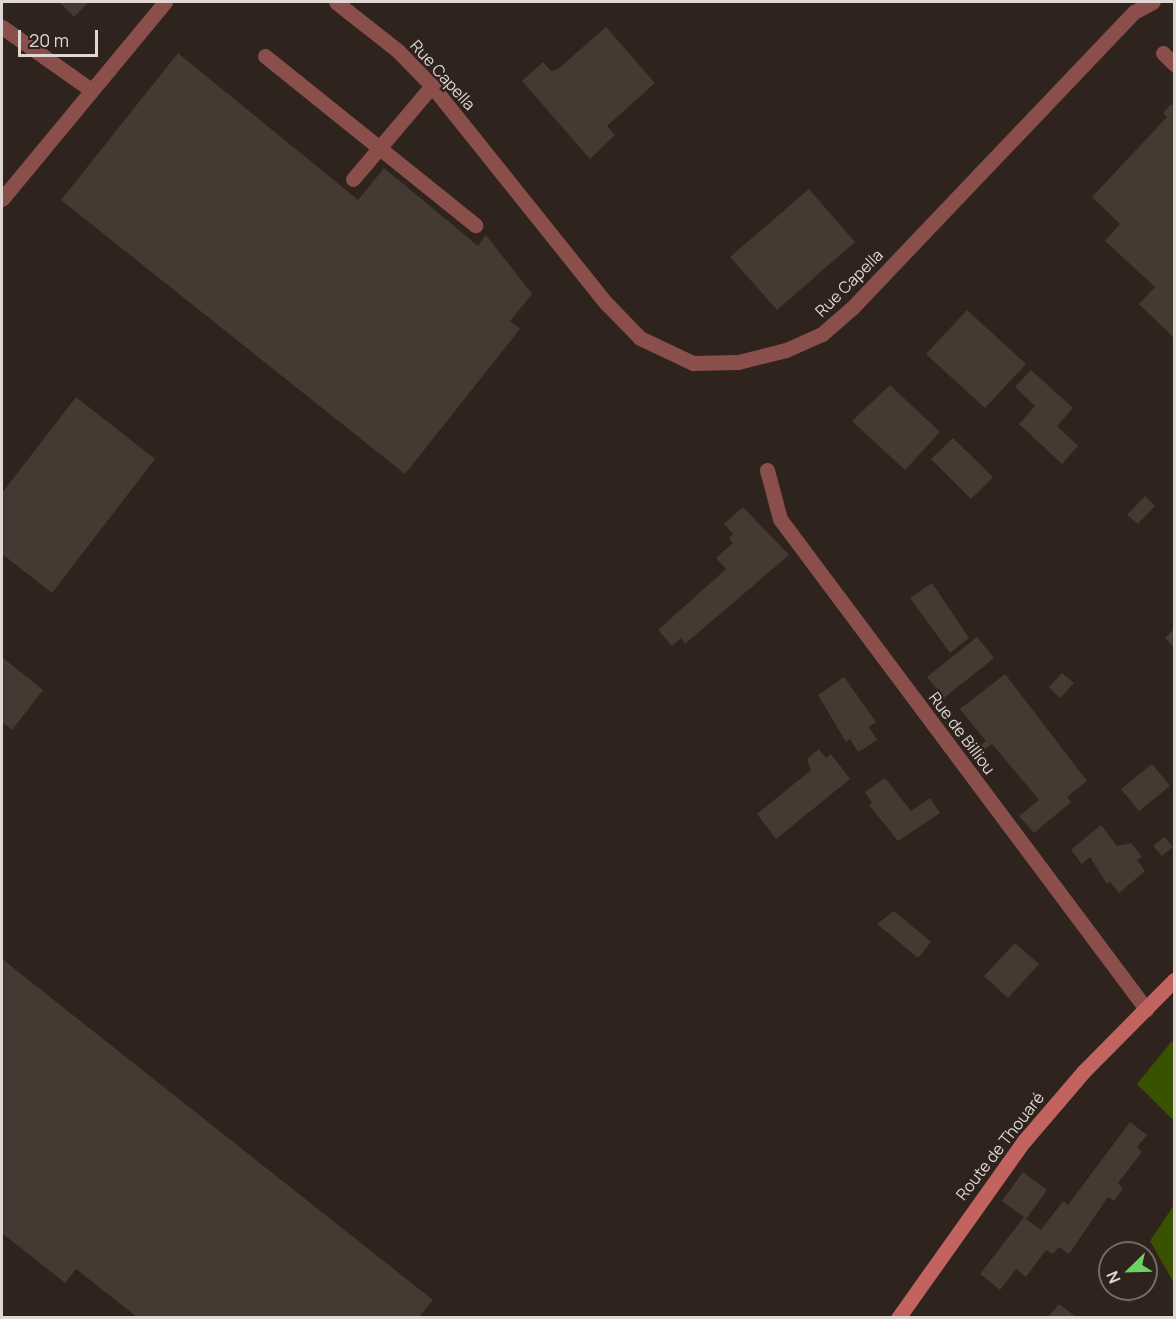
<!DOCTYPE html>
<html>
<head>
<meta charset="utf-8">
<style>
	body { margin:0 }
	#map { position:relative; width:1176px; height:1319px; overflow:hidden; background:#2f231d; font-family:Manrope,sans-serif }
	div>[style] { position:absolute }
	.green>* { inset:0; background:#385200 }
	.building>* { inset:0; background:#443a31 }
	.lane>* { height:15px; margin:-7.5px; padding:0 7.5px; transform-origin:7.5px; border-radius:7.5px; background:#8a4e4b }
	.street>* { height:15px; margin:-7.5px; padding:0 7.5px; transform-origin:7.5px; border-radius:7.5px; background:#8a4e4b }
	.secondary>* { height:15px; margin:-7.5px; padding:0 7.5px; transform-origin:7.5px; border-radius:7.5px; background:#c2635f }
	span { translate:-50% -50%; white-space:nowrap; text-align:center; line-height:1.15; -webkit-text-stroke:4.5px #2f231d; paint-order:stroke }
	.street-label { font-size:16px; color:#dfd7d3 }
	.frame { position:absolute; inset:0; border:3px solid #dfd7d3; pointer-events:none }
	.north { position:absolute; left:1098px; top:1241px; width:60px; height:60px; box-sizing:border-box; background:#2f231d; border:2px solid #756b66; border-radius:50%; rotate:247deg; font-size:16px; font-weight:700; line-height:24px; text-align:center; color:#dfd7d3 }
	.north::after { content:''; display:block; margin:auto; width:21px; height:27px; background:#6bd362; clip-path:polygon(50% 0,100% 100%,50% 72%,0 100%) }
	.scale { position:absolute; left:18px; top:30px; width:80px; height:27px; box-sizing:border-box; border:3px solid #dfd7d3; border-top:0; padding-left:8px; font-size:18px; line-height:21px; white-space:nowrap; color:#dfd7d3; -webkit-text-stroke:4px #2f231d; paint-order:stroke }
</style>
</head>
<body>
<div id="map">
	<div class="green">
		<div style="clip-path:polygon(1172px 1041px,1174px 1043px,1174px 1121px,1137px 1084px)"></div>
		<div style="clip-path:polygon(1174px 1205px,1174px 1283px,1150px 1241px)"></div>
	</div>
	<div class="building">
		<div style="clip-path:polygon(59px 2px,89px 2px,74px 17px)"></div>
		<div style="clip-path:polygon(606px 27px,655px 83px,607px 126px,615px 135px,590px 159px,522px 81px,543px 62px,551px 71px,558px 69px)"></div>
		<div style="clip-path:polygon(178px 53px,358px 200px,384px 168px,478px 246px,486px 235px,532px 294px,510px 321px,520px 329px,405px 474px,61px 200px)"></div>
		<div style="clip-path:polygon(1171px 104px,1174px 108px,1174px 338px,1139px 304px,1155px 287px,1105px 241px,1120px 224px,1092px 197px,1167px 117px,1163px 113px)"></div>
		<div style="clip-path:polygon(809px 189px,855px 242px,777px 310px,730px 257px)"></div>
		<div style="clip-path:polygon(967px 310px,1026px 364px,985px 408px,926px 354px)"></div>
		<div style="clip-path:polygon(1031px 370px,1073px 408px,1057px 426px,1078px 446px,1062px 464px,1019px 424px,1035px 406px,1015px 387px)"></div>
		<div style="clip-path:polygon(890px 385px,940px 432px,905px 470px,852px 421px)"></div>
		<div style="clip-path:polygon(76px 397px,155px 459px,52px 593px,2px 554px,2px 493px)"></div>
		<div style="clip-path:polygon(953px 438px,993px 477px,971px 499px,931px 459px)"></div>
		<div style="clip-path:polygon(1145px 496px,1155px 506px,1138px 524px,1127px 515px)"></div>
		<div style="clip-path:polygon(743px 507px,789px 555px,685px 644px,681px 638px,672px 646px,658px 630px,726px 569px,716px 558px,733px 543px,729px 538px,733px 534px,724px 524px)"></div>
		<div style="clip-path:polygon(932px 583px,969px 638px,950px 653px,910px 598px)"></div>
		<div style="clip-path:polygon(1174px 629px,1174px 648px,1165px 638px)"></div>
		<div style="clip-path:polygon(977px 637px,994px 658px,944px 698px,927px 677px)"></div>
		<div style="clip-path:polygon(2px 657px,43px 690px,12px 730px,2px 722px)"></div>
		<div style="clip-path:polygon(1062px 673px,1074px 683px,1060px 698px,1049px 687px)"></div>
		<div style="clip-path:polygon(1005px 674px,1087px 781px,1067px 797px,1071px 802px,1034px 833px,1019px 816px,1039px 800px,992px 744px,985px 749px,981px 745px,986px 741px,960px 709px)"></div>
		<div style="clip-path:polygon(844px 677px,876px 722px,869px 727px,877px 740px,858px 752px,850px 739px,846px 742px,818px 695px)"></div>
		<div style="clip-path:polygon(819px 749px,826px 758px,831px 754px,850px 779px,776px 839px,757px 814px,811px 770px,807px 759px)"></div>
		<div style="clip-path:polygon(1152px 764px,1170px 786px,1139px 811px,1121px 789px)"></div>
		<div style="clip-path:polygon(885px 778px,911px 811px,930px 798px,940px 813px,898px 841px,869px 805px,872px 803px,865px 792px)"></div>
		<div style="clip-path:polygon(1101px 825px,1117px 846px,1131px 843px,1142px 857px,1137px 860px,1145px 871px,1119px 893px,1110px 882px,1107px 884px,1090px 857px,1082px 864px,1071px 850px)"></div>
		<div style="clip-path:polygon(1164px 837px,1173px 847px,1162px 856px,1153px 846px)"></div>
		<div style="clip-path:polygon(894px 911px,931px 942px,918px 958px,877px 924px)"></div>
		<div style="clip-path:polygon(1015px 943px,1039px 964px,1008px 998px,984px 976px)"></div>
		<div style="clip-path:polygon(2px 959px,433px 1300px,419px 1317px,137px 1317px,76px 1269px,65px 1283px,2px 1233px)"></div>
		<div style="clip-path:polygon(1130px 1122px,1147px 1135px,1137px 1147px,1142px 1152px,1118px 1183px,1123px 1189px,1114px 1201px,1108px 1197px,1069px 1254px,1059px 1247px,1053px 1254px,1046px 1250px,1026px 1277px,1016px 1269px,1000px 1290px,980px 1274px,1024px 1217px,1002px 1201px,1023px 1172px,1047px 1190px,1026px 1219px,1041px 1230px,1063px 1201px,1068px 1205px)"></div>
		<div style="clip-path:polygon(1110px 1271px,1110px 1287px,1102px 1281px)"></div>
		<div style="clip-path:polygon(1112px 1289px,1141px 1289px,1130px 1303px)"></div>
		<div style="clip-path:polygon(1059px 1304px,1075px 1316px,1074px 1317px,1048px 1317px)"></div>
	</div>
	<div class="lane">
		<div style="left:2px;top:27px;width:108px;rotate:35.2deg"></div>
		<div style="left:1163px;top:53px;width:16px;rotate:45deg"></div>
		<div style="left:265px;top:56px;width:270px;rotate:38.8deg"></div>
		<div style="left:353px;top:179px;width:122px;rotate:-49.7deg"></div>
	</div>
	<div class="street">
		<div style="left:336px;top:2px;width:79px;rotate:38.3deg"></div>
		<div style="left:398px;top:51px;width:49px;rotate:45.8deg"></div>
		<div style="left:432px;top:86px;width:278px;rotate:51.3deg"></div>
		<div style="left:606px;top:303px;width:49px;rotate:45.8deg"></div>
		<div style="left:640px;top:338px;width:59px;rotate:25.3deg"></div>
		<div style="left:693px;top:363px;width:45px;rotate:-1.3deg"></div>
		<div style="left:738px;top:362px;width:49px;rotate:-14deg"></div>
		<div style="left:786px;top:350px;width:39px;rotate:-24deg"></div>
		<div style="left:822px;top:334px;width:40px;rotate:-41deg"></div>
		<div style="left:852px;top:308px;width:409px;rotate:-46.4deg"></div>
		<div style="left:1134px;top:12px;width:21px;rotate:-28deg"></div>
		<div style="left:2px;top:199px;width:256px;rotate:-50.4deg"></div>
		<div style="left:767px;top:470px;width:51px;rotate:75.1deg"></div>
		<div style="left:780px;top:519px;width:612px;rotate:53.24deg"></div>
	</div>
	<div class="secondary">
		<div style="left:898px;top:1318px;width:217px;rotate:-54.6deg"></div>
		<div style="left:1024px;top:1141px;width:92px;rotate:-49.4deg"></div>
		<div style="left:1084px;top:1071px;width:128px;rotate:-45.3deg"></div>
	</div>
	<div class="street-label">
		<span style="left:443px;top:75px;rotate:48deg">Rue Capella</span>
		<span style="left:849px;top:283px;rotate:-45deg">Rue Capella</span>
		<span style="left:962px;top:733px;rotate:53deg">Rue de Billiou</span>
		<span style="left:1000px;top:1146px;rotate:-52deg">Route de Thouaré</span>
	</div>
	<div class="frame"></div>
	<div class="north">N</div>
	<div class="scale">20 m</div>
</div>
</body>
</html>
